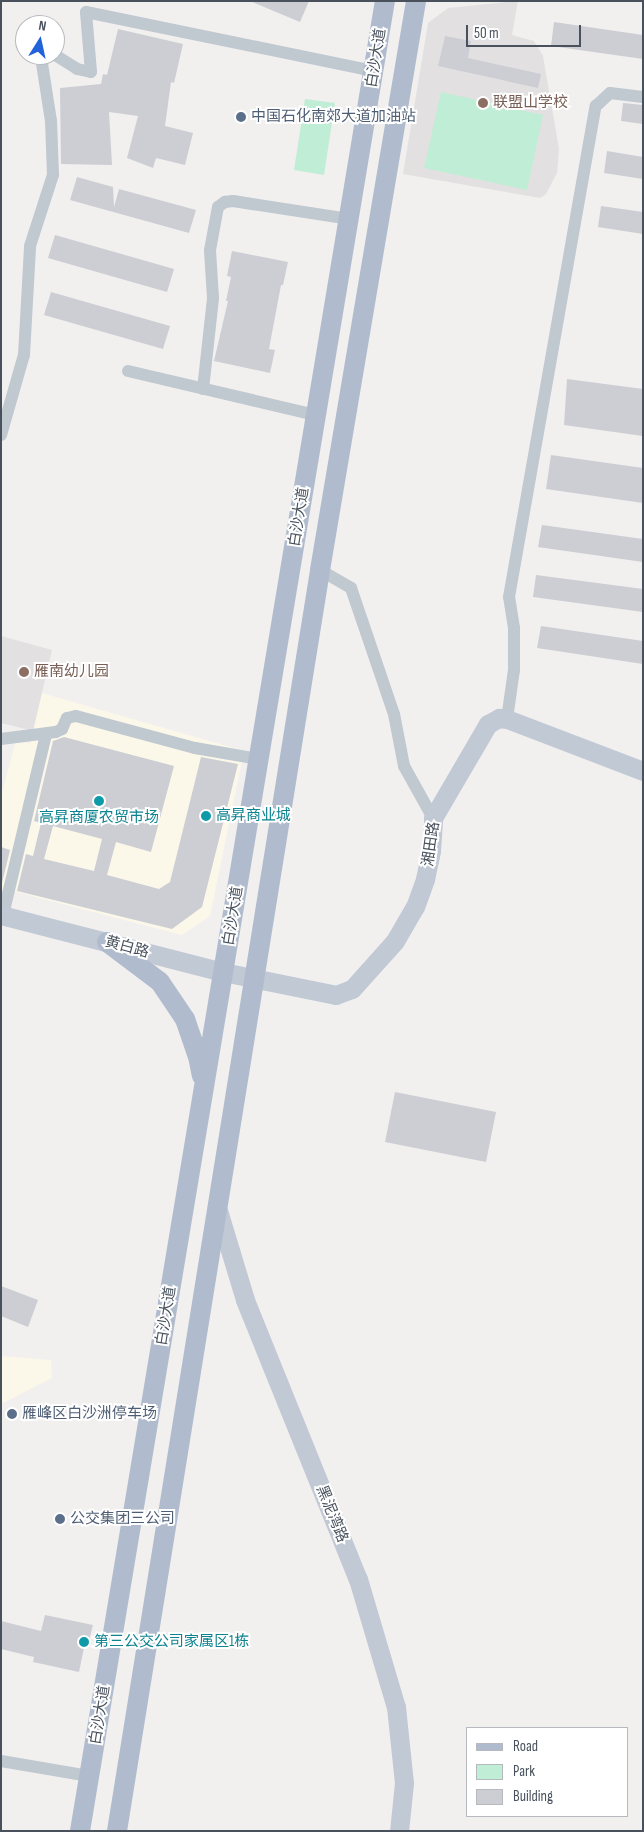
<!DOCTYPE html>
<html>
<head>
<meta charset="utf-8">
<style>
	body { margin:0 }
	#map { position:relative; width:644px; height:1832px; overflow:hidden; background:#f2efef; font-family:"Sofia Sans Condensed","Noto Sans SC",sans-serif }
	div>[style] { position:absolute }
	.commercial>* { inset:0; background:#fbf8ea }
	.education>* { inset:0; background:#e3e0e1 }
	.green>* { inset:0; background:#c0edd5 }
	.building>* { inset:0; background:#ccced4 }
	.street>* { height:12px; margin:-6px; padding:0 6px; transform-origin:6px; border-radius:6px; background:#c0c8d0 }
	.secondary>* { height:19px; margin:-9.5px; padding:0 9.5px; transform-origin:9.5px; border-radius:9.5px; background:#c1c9d5 }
	.primary>* { height:20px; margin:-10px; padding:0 10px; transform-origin:10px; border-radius:10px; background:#b0bccd }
	.dots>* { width:14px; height:14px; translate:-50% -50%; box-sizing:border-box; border:2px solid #fff; border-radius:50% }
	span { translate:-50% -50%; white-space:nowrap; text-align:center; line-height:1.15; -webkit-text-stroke:4px #fff; paint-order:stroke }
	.street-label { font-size:15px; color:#48515c }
	.education-label { font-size:15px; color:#785e54 }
	.left { translate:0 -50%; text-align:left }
	.service-label { font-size:15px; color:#4e5e75 }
	.culture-label { font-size:15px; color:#0d838f }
	.frame { position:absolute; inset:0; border:2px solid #48515c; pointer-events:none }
	.legend { position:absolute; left:466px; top:1727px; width:162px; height:90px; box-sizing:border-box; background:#fff; border:1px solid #b6b9be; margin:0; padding:6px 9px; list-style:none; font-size:15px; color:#48515c }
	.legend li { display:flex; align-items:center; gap:10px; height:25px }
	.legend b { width:25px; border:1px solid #b6b9be }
	.north { position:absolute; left:15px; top:15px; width:50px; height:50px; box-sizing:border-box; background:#fff; border:1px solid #b6b9be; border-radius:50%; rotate:10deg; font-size:14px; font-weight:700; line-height:20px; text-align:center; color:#48515c }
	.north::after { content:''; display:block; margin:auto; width:18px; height:22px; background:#2263d9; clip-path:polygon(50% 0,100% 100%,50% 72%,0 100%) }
	.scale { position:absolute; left:466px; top:25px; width:115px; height:22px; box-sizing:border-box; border:2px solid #48515c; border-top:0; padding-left:6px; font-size:15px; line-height:18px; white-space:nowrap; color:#48515c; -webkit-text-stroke:4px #fff; paint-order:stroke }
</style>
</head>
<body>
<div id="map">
	<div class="commercial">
		<div style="clip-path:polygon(42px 693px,244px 751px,210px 916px,182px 935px,1px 888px,1px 795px,16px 741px,30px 743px)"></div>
		<div style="clip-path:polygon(1px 1356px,51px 1360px,52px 1378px,1px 1404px)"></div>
	</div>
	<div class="education">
		<div style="clip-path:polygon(518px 1px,512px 35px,534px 41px,543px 56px,559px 149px,557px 173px,546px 194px,540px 198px,403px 174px,428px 23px,448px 8px)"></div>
		<div style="clip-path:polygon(1px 636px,52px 650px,33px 731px,1px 723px)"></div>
	</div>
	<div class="green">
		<div style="clip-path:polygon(441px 92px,543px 115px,527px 190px,424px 168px)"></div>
		<div style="clip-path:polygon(305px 99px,335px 103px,324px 175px,294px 170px)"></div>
	</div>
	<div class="building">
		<div style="clip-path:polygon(250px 1px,309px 1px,300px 22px)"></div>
		<div style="clip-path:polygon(554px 22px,643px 35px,643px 59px,551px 46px)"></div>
		<div style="clip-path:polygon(118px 29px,183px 44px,174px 83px,171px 82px,165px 126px,193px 133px,185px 165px,156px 158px,153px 168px,127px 158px,138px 116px,109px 112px,112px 165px,61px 164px,60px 88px,101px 84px,103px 74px,107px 75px)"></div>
		<div style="clip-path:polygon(445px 36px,471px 41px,468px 58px,541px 74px,538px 88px,438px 66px)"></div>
		<div style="clip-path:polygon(623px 103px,643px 105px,643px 124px,621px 121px)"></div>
		<div style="clip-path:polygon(607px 151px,643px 157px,643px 179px,604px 173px)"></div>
		<div style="clip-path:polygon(77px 177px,113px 187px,114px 207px,119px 189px,196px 210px,189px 233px,70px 200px)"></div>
		<div style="clip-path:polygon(601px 206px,643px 212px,643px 234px,598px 227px)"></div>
		<div style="clip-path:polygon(55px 235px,174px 269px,167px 292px,48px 258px)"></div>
		<div style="clip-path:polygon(232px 251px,288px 262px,283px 285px,281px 285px,269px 349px,275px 350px,270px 373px,214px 361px,228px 301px,226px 301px,231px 277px,227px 276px)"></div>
		<div style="clip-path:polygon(51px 292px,170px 326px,163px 349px,44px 315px)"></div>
		<div style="clip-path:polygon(567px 379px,643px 389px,643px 436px,564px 425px)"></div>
		<div style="clip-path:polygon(551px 455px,643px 468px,643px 503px,546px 489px)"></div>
		<div style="clip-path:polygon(542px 525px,643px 539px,643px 562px,538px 547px)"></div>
		<div style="clip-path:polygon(536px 575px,643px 589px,643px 612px,533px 597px)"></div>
		<div style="clip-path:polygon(541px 626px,643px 641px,643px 664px,537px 648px)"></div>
		<div style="clip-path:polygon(evenodd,64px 737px,174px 766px,151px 852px,116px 842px,107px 875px,159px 889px,170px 882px,201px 757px,238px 764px,202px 907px,172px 929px,17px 891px,26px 854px,33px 856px,41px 823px,34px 821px,53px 741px,64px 737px,53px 826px,102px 839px,94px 871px,44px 859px,53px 826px)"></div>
		<div style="clip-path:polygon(1px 847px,10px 850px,2px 883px,1px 882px)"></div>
		<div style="clip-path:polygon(395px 1092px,496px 1112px,486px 1162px,385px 1142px)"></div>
		<div style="clip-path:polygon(1px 1286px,38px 1300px,28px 1327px,1px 1316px)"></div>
		<div style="clip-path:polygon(45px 1615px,93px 1625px,88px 1644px,85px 1643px,79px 1672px,33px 1662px,34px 1657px,1px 1649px,1px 1621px,41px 1631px)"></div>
	</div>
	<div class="street">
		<div style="left:55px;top:55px;width:26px;rotate:32deg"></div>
		<div style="left:77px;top:69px;width:14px;rotate:12deg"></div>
		<div style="left:91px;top:72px;width:60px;rotate:-94.8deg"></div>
		<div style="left:86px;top:12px;width:293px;rotate:11.6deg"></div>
		<div style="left:128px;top:371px;width:193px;rotate:13.2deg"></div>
		<div style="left:203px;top:389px;width:92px;rotate:-83.7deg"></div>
		<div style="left:213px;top:298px;width:48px;rotate:-93.6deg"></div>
		<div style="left:210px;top:250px;width:44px;rotate:-79.5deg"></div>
		<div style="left:218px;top:207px;width:9px;rotate:-36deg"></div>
		<div style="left:225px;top:202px;width:8px;rotate:-7deg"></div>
		<div style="left:233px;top:201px;width:117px;rotate:8.8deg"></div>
		<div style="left:1px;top:435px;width:83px;rotate:-74deg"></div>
		<div style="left:24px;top:355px;width:109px;rotate:-86.8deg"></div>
		<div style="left:30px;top:246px;width:75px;rotate:-72.1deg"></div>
		<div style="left:53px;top:175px;width:54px;rotate:-92.1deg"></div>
		<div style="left:51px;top:121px;width:65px;rotate:-98.9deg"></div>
		<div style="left:41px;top:57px;width:8px;rotate:-14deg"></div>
		<div style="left:320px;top:570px;width:36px;rotate:30deg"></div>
		<div style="left:351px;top:588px;width:133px;rotate:71.2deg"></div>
		<div style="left:394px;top:714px;width:53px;rotate:79.1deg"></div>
		<div style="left:404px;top:766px;width:60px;rotate:60.9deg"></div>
		<div style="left:507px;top:719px;width:49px;rotate:-81.9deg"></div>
		<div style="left:514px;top:670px;width:42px;rotate:-90deg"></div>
		<div style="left:514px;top:628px;width:31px;rotate:-99deg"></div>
		<div style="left:509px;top:597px;width:499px;rotate:-80deg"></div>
		<div style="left:596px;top:106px;width:19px;rotate:-43deg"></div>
		<div style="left:610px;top:93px;width:33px;rotate:7deg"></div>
		<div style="left:1px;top:739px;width:55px;rotate:-7.3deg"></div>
		<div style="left:56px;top:732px;width:7px;rotate:-27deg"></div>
		<div style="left:62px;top:729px;width:12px;rotate:-66deg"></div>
		<div style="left:67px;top:718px;width:9px;rotate:-13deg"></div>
		<div style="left:76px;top:716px;width:123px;rotate:15.1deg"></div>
		<div style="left:195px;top:748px;width:65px;rotate:9.8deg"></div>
		<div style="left:3px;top:915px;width:186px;rotate:-76.6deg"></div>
		<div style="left:1px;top:1761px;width:89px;rotate:9.7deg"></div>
	</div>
	<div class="secondary">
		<div style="left:1px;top:915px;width:229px;rotate:14.4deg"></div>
		<div style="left:223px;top:972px;width:115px;rotate:11.5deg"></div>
		<div style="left:336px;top:995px;width:17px;rotate:-21deg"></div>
		<div style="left:352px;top:989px;width:64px;rotate:-48.1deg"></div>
		<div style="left:395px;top:941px;width:39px;rotate:-60deg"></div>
		<div style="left:415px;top:907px;width:30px;rotate:-70deg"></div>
		<div style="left:425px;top:879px;width:30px;rotate:-78deg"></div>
		<div style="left:431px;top:850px;width:32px;rotate:-86deg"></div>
		<div style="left:433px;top:818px;width:109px;rotate:-59.7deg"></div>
		<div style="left:488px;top:724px;width:13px;rotate:-29deg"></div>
		<div style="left:499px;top:718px;width:8px;rotate:7deg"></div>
		<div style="left:507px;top:719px;width:146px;rotate:20.9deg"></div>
		<div style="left:217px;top:1207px;width:97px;rotate:73.2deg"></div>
		<div style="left:245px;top:1300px;width:301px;rotate:68deg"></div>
		<div style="left:358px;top:1579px;width:134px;rotate:73.5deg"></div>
		<div style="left:396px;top:1707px;width:76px;rotate:84deg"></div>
		<div style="left:404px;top:1783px;width:48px;rotate:95.9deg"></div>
	</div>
	<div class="primary">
		<div style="left:107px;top:942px;width:66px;rotate:37deg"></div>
		<div style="left:160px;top:982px;width:45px;rotate:56deg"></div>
		<div style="left:185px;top:1019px;width:39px;rotate:71deg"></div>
		<div style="left:198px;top:1056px;width:20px;rotate:79deg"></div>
		<div style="left:80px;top:1831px;width:1855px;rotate:-80.54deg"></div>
		<div style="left:117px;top:1831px;width:1277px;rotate:-80.85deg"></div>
		<div style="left:320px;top:570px;width:577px;rotate:-80.42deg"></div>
	</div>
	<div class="dots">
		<div style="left:483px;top:103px;background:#8d6e63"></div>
		<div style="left:241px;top:117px;background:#5c6f8a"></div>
		<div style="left:24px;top:672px;background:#8d6e63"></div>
		<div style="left:99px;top:801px;background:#0f9aa8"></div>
		<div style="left:206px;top:816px;background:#0f9aa8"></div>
		<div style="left:12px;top:1414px;background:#5c6f8a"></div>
		<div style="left:60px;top:1519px;background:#5c6f8a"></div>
		<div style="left:84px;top:1642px;background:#0f9aa8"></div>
	</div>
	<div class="street-label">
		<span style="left:376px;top:58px;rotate:-81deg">白沙大道</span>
		<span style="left:299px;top:517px;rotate:-81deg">白沙大道</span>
		<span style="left:431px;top:844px;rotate:-82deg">湘田路</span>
		<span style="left:233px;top:916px;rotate:-81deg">白沙大道</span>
		<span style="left:127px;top:947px;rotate:15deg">黄白路</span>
		<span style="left:166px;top:1316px;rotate:-81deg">白沙大道</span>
		<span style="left:332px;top:1514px;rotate:68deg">黑泥湾路</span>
		<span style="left:100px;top:1715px;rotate:-81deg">白沙大道</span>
	</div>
	<div class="education-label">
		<span class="left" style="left:493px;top:103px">联盟山学校</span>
		<span class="left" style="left:34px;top:672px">雁南幼儿园</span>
	</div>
	<div class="service-label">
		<span class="left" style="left:251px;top:117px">中国石化南郊大道加油站</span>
		<span class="left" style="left:22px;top:1414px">雁峰区白沙洲停车场</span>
		<span class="left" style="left:70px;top:1519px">公交集团三公司</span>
	</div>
	<div class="culture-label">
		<span class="left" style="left:216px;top:816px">高昇商业城</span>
		<span style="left:99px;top:818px">高昇商厦农贸市场</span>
		<span class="left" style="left:94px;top:1642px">第三公交公司家属区1栋</span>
	</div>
	<div class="frame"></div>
	<ul class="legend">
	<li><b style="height:6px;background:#b0bccd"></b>Road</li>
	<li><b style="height:14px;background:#c0edd5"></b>Park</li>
	<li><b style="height:14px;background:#ccced4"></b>Building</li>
	</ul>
	<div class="north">N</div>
	<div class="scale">50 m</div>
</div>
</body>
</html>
